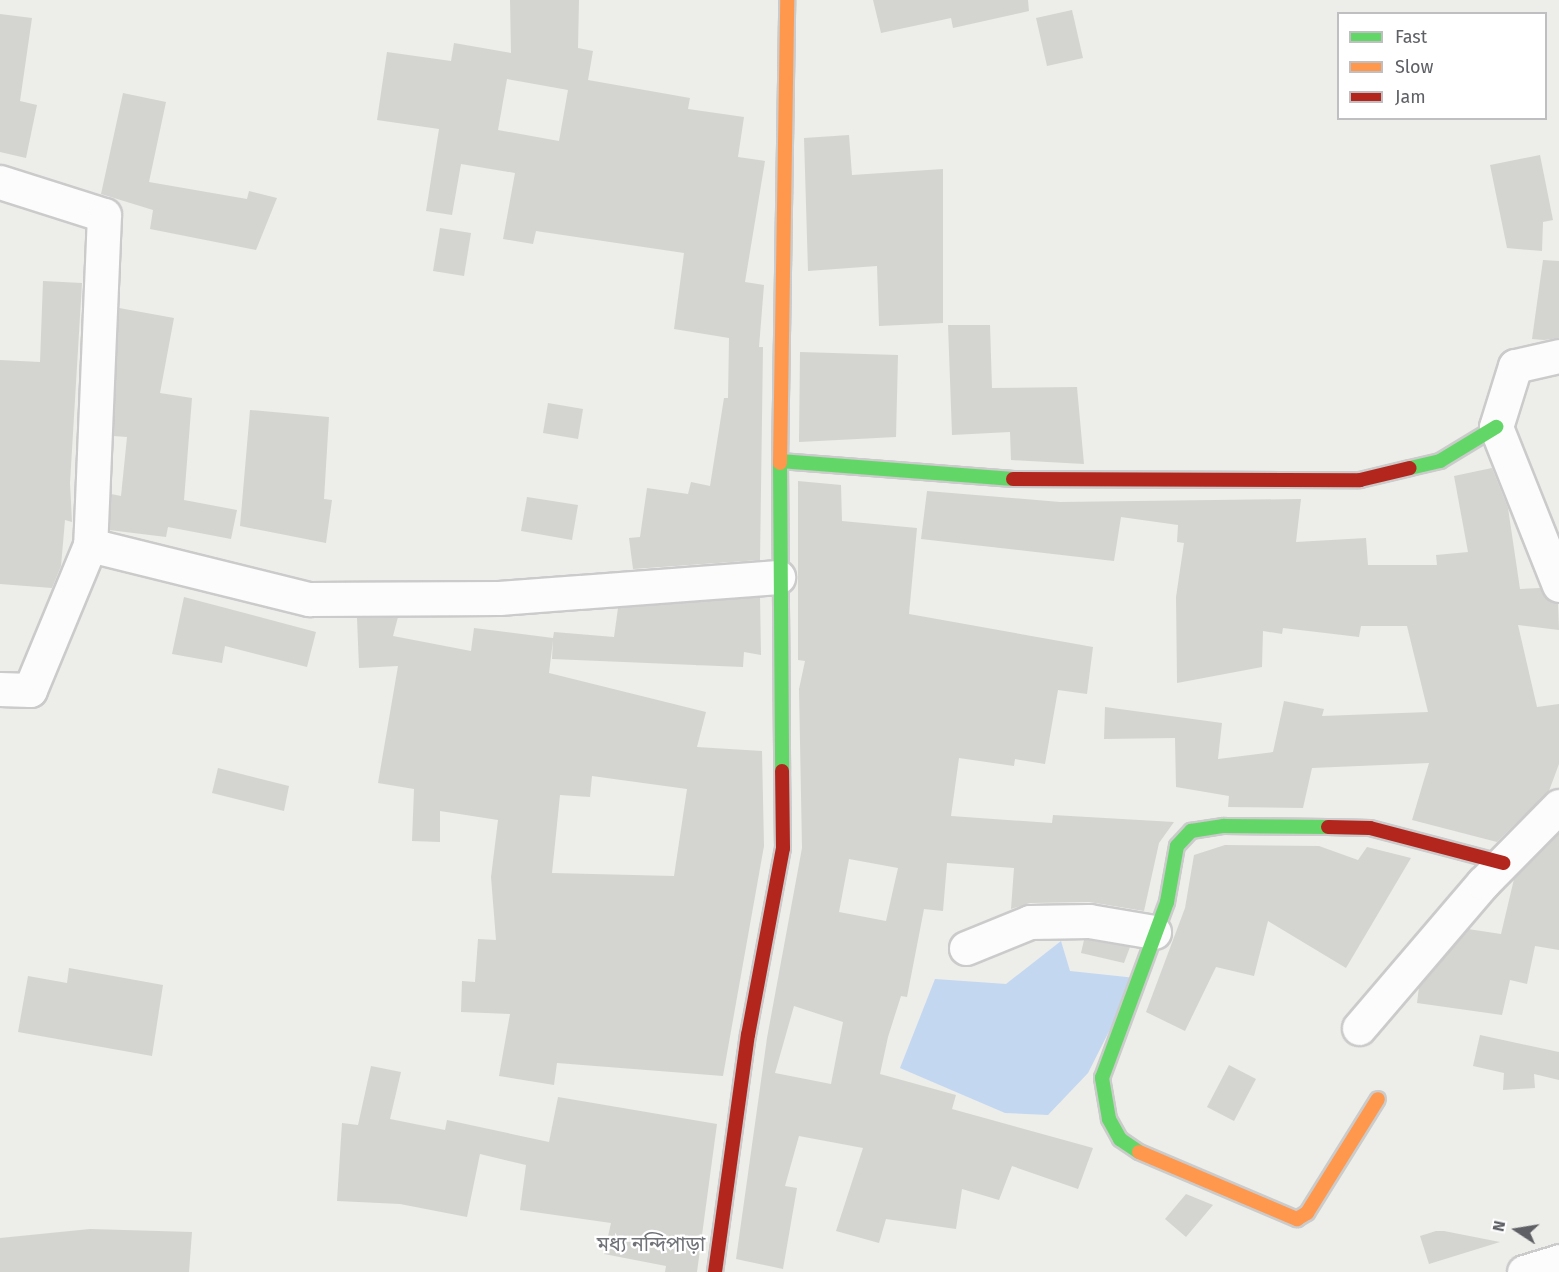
<!DOCTYPE html>
<html>
<head>
<meta charset="utf-8">
<style>
	body { margin:0 }
	#map { position:relative; width:1559px; height:1272px; overflow:hidden; background:#edede9; font-family:"Fira Sans","Noto Sans Bengali",sans-serif }
	div>[style] { position:absolute }
	.water>* { inset:0; background:#c3d7f1 }
	.building>* { inset:0; background:#d4d4d1 }
	.roads { filter:drop-shadow(2px 0 #cacbca) drop-shadow(-2px 0 #cacbca) drop-shadow(0 2px #cacbca) drop-shadow(0 -2px #cacbca) }
	.street>* { height:33px; margin:-16.5px; padding:0 16.5px; transform-origin:16.5px; border-radius:16.5px; background:#fcfcfc }
	.fast>* { height:14px; margin:-7px; padding:0 7px; transform-origin:7px; border-radius:7px; background:#63d668 }
	.slow>* { height:14px; margin:-7px; padding:0 7px; transform-origin:7px; border-radius:7px; background:#ff974d }
	.jam>* { height:14px; margin:-7px; padding:0 7px; transform-origin:7px; border-radius:7px; background:#b3261e }
	span { translate:-50% -50%; white-space:nowrap; text-align:center; line-height:1.15; -webkit-text-stroke:4.5px #fff; paint-order:stroke }
	.quarter-label { font-size:20px; color:#707277 }
	.legend { position:absolute; left:1337px; top:12px; width:210px; height:108px; box-sizing:border-box; background:#fff; border:2px solid #bfbfc1; margin:0; padding:8px 10px; list-style:none; font-size:18px; color:#5e6065 }
	.legend li { display:flex; align-items:center; gap:12px; height:30px }
	.legend b { width:30px; border:2px solid #bfbfc1 }
	.north { position:absolute; left:1487px; top:1200px; width:60px; height:60px; -webkit-text-stroke:4px #fff; paint-order:stroke; rotate:282deg; font-size:16px; font-weight:700; line-height:24px; text-align:center; color:#5e6065 }
	.north::after { content:''; display:block; margin:auto; width:21px; height:27px; background:#5e6065; clip-path:polygon(50% 0,100% 100%,50% 72%,0 100%) }
</style>
</head>
<body>
<div id="map">
	<div class="water">
		<div style="clip-path:polygon(1061px 941px,1070px 971px,1136px 978px,1088px 1073px,1048px 1115px,1005px 1113px,900px 1068px,935px 979px,1006px 984px)"></div>
	</div>
	<div class="building">
		<div style="clip-path:polygon(evenodd,510px 0,579px 0,578px 48px,593px 51px,588px 80px,690px 98px,688px 109px,744px 117px,738px 157px,765px 161px,745px 282px,764px 285px,759px 347px,763px 347px,760px 560px,633px 569px,629px 538px,640px 537px,647px 488px,688px 494px,691px 482px,710px 486px,724px 398px,728px 398px,729px 338px,674px 329px,684px 253px,536px 231px,533px 244px,503px 239px,515px 173px,461px 164px,452px 215px,426px 211px,439px 129px,377px 120px,387px 52px,451px 61px,454px 43px,511px 53px,510px 0,507px 79px,568px 90px,559px 141px,498px 130px,507px 79px)"></div>
		<div style="clip-path:polygon(873px 0,1028px 0,1029px 11px,953px 28px,951px 18px,881px 33px)"></div>
		<div style="clip-path:polygon(1072px 10px,1083px 58px,1047px 66px,1036px 18px)"></div>
		<div style="clip-path:polygon(0 14px,32px 18px,20px 101px,37px 105px,26px 158px,0 152px)"></div>
		<div style="clip-path:polygon(123px 93px,166px 102px,149px 182px,247px 199px,249px 191px,277px 198px,256px 250px,150px 229px,153px 210px,101px 194px)"></div>
		<div style="clip-path:polygon(849px 135px,852px 175px,943px 169px,943px 323px,879px 326px,877px 266px,808px 271px,804px 138px)"></div>
		<div style="clip-path:polygon(1540px 155px,1553px 220px,1543px 222px,1542px 251px,1507px 248px,1490px 165px)"></div>
		<div style="clip-path:polygon(440px 228px,471px 233px,464px 276px,433px 271px)"></div>
		<div style="clip-path:polygon(1543px 260px,1559px 261px,1559px 338px,1544px 340px,1532px 339px)"></div>
		<div style="clip-path:polygon(43px 281px,82px 283px,70px 483px,72px 522px,65px 520px,61px 566px,52px 588px,0 584px,0 360px,40px 362px)"></div>
		<div style="clip-path:polygon(119px 308px,174px 318px,160px 393px,192px 398px,184px 500px,237px 510px,231px 539px,168px 527px,166px 537px,109px 530px,111px 494px,121px 496px,127px 437px,113px 436px)"></div>
		<div style="clip-path:polygon(948px 325px,990px 325px,992px 388px,1077px 387px,1084px 464px,1011px 460px,1010px 432px,952px 435px)"></div>
		<div style="clip-path:polygon(800px 352px,898px 355px,896px 437px,799px 442px)"></div>
		<div style="clip-path:polygon(548px 403px,583px 409px,578px 439px,543px 433px)"></div>
		<div style="clip-path:polygon(250px 410px,329px 417px,324px 499px,332px 500px,326px 543px,240px 526px)"></div>
		<div style="clip-path:polygon(1492px 468px,1508px 508px,1520px 589px,1540px 588px,1558px 603px,1559px 630px,1518px 625px,1537px 707px,1559px 704px,1559px 764px,1549px 791px,1497px 842px,1412px 820px,1429px 763px,1312px 768px,1303px 808px,1228px 807px,1229px 796px,1176px 787px,1175px 738px,1104px 739px,1105px 707px,1222px 723px,1218px 759px,1273px 752px,1284px 701px,1324px 709px,1322px 716px,1428px 712px,1407px 626px,1361px 626px,1359px 637px,1283px 628px,1282px 634px,1263px 631px,1262px 667px,1177px 683px,1176px 597px,1184px 543px,1177px 542px,1178px 525px,1121px 517px,1114px 561px,921px 539px,927px 491px,1060px 502px,1301px 499px,1296px 542px,1366px 538px,1368px 565px,1437px 565px,1436px 555px,1468px 552px,1454px 476px)"></div>
		<div style="clip-path:polygon(evenodd,798px 481px,841px 485px,842px 521px,917px 528px,909px 614px,1093px 647px,1087px 694px,1058px 690px,1045px 764px,1015px 759px,1014px 766px,959px 758px,951px 816px,1052px 823px,1053px 815px,1174px 822px,1159px 843px,1144px 911px,1089px 902px,1030px 903px,1011px 909px,1014px 868px,947px 863px,943px 911px,924px 909px,907px 997px,901px 996px,888px 1037px,880px 1074px,956px 1095px,952px 1109px,1093px 1148px,1078px 1189px,1012px 1166px,999px 1200px,962px 1189px,956px 1229px,886px 1219px,879px 1243px,836px 1231px,863px 1148px,799px 1136px,785px 1186px,797px 1188px,783px 1269px,736px 1259px,767px 1038px,802px 848px,799px 689px,805px 661px,798px 660px,798px 481px,849px 859px,898px 868px,886px 921px,839px 912px,849px 859px,798px 481px,794px 1006px,843px 1022px,831px 1084px,775px 1073px,794px 1006px)"></div>
		<div style="clip-path:polygon(527px 497px,578px 505px,572px 540px,521px 531px)"></div>
		<div style="clip-path:polygon(184px 597px,316px 632px,307px 667px,225px 646px,222px 663px,172px 654px)"></div>
		<div style="clip-path:polygon(evenodd,760px 597px,761px 655px,744px 652px,743px 667px,552px 659px,553px 640px,549px 673px,706px 712px,697px 747px,762px 751px,764px 846px,723px 1076px,557px 1063px,554px 1085px,499px 1076px,510px 1014px,461px 1012px,462px 981px,475px 982px,478px 939px,496px 940px,491px 877px,498px 820px,440px 811px,440px 842px,412px 841px,414px 789px,378px 783px,398px 666px,359px 668px,357px 618px,398px 617px,393px 636px,471px 651px,474px 628px,553px 638px,554px 632px,614px 637px,618px 608px,760px 597px,592px 776px,687px 789px,674px 876px,552px 873px,560px 795px,590px 797px,592px 776px)"></div>
		<div style="clip-path:polygon(218px 768px,289px 786px,284px 811px,212px 793px)"></div>
		<div style="clip-path:polygon(1559px 833px,1559px 950px,1535px 946px,1527px 984px,1510px 980px,1502px 1015px,1417px 1003px,1419px 987px,1468px 929px,1501px 934px,1514px 879px)"></div>
		<div style="clip-path:polygon(1225px 845px,1319px 846px,1358px 860px,1367px 847px,1411px 858px,1346px 968px,1268px 921px,1254px 976px,1216px 967px,1185px 1031px,1146px 1012px,1185px 908px,1194px 855px)"></div>
		<div style="clip-path:polygon(1084px 940px,1088px 940px,1130px 947px,1124px 963px,1081px 953px)"></div>
		<div style="clip-path:polygon(69px 968px,163px 985px,152px 1056px,18px 1032px,28px 976px,67px 983px)"></div>
		<div style="clip-path:polygon(1480px 1035px,1559px 1052px,1559px 1080px,1534px 1074px,1535px 1088px,1503px 1090px,1504px 1073px,1473px 1066px)"></div>
		<div style="clip-path:polygon(1229px 1065px,1256px 1079px,1234px 1121px,1207px 1107px)"></div>
		<div style="clip-path:polygon(371px 1066px,401px 1072px,390px 1119px,445px 1130px,447px 1120px,549px 1142px,558px 1097px,717px 1124px,697px 1272px,665px 1272px,666px 1266px,604px 1254px,611px 1223px,520px 1210px,526px 1165px,480px 1154px,467px 1217px,400px 1204px,337px 1201px,342px 1123px,358px 1125px)"></div>
		<div style="clip-path:polygon(1186px 1194px,1213px 1205px,1186px 1237px,1165px 1219px)"></div>
		<div style="clip-path:polygon(90px 1229px,192px 1232px,189px 1272px,0 1272px,0 1238px)"></div>
		<div style="clip-path:polygon(1436px 1231px,1444px 1231px,1500px 1242px,1429px 1264px,1420px 1236px)"></div>
	</div>
	<div class="roads">
		<div class="street">
			<div style="left:0;top:182px;width:109px;rotate:17.6deg"></div>
			<div style="left:104px;top:215px;width:330px;rotate:92.4deg"></div>
			<div style="left:90px;top:545px;width:157px;rotate:112.5deg"></div>
			<div style="left:30px;top:690px;width:30px;rotate:-178deg"></div>
			<div style="left:1559px;top:356px;width:45px;rotate:167.2deg"></div>
			<div style="left:1515px;top:366px;width:64px;rotate:107.3deg"></div>
			<div style="left:1496px;top:427px;width:170px;rotate:68.3deg"></div>
			<div style="left:90px;top:545px;width:226px;rotate:13.9deg"></div>
			<div style="left:309px;top:599px;width:190px;rotate:-0.3deg"></div>
			<div style="left:499px;top:598px;width:280px;rotate:-4.3deg"></div>
			<div style="left:966px;top:948px;width:69px;rotate:-22.1deg"></div>
			<div style="left:1030px;top:922px;width:59px;rotate:-1deg"></div>
			<div style="left:1089px;top:921px;width:66px;rotate:9.6deg"></div>
			<div style="left:1359px;top:1028px;width:191px;rotate:-49.5deg"></div>
			<div style="left:1483px;top:883px;width:108px;rotate:-45.4deg"></div>
			<div style="left:1524px;top:1272px;width:37px;rotate:-17deg"></div>
		</div>
		<div class="fast">
			<div style="left:780px;top:461px;width:234px;rotate:4.4deg"></div>
			<div style="left:780px;top:463px;width:308px;rotate:89.6deg"></div>
			<div style="left:1410px;top:468px;width:31px;rotate:-13deg"></div>
			<div style="left:1440px;top:461px;width:66px;rotate:-31.3deg"></div>
			<div style="left:1139px;top:1152px;width:23px;rotate:-146deg"></div>
			<div style="left:1120px;top:1139px;width:23px;rotate:-119deg"></div>
			<div style="left:1109px;top:1119px;width:42px;rotate:-99.7deg"></div>
			<div style="left:1102px;top:1078px;width:188px;rotate:-69.7deg"></div>
			<div style="left:1167px;top:902px;width:57px;rotate:-79.9deg"></div>
			<div style="left:1177px;top:846px;width:21px;rotate:-47deg"></div>
			<div style="left:1191px;top:831px;width:33px;rotate:-9deg"></div>
			<div style="left:1224px;top:826px;width:104px;rotate:0.6deg"></div>
		</div>
		<div class="slow">
			<div style="left:780px;top:463px;width:463px;rotate:-89.1deg"></div>
			<div style="left:1139px;top:1152px;width:172px;rotate:23deg"></div>
			<div style="left:1297px;top:1219px;width:12px;rotate:-31deg"></div>
			<div style="left:1307px;top:1213px;width:134px;rotate:-58.1deg"></div>
		</div>
		<div class="jam">
			<div style="left:1013px;top:479px;width:347px;rotate:0.2deg"></div>
			<div style="left:1360px;top:480px;width:51px;rotate:-13.5deg"></div>
			<div style="left:1328px;top:827px;width:42px;rotate:1.4deg"></div>
			<div style="left:1370px;top:828px;width:138px;rotate:14.7deg"></div>
			<div style="left:715px;top:1272px;width:239px;rotate:-82.1deg"></div>
			<div style="left:748px;top:1035px;width:190px;rotate:-79.4deg"></div>
			<div style="left:783px;top:848px;width:77px;rotate:-90.7deg"></div>
		</div>
	</div>
	<div class="quarter-label">
		<span style="left:651px;top:1244px">মধ্য নন্দিপাড়া</span>
	</div>
	<ul class="legend">
	<li><b style="height:8px;background:#63d668"></b>Fast</li>
	<li><b style="height:8px;background:#ff974d"></b>Slow</li>
	<li><b style="height:8px;background:#b3261e"></b>Jam</li>
	</ul>
	<div class="north">N</div>
</div>
</body>
</html>
